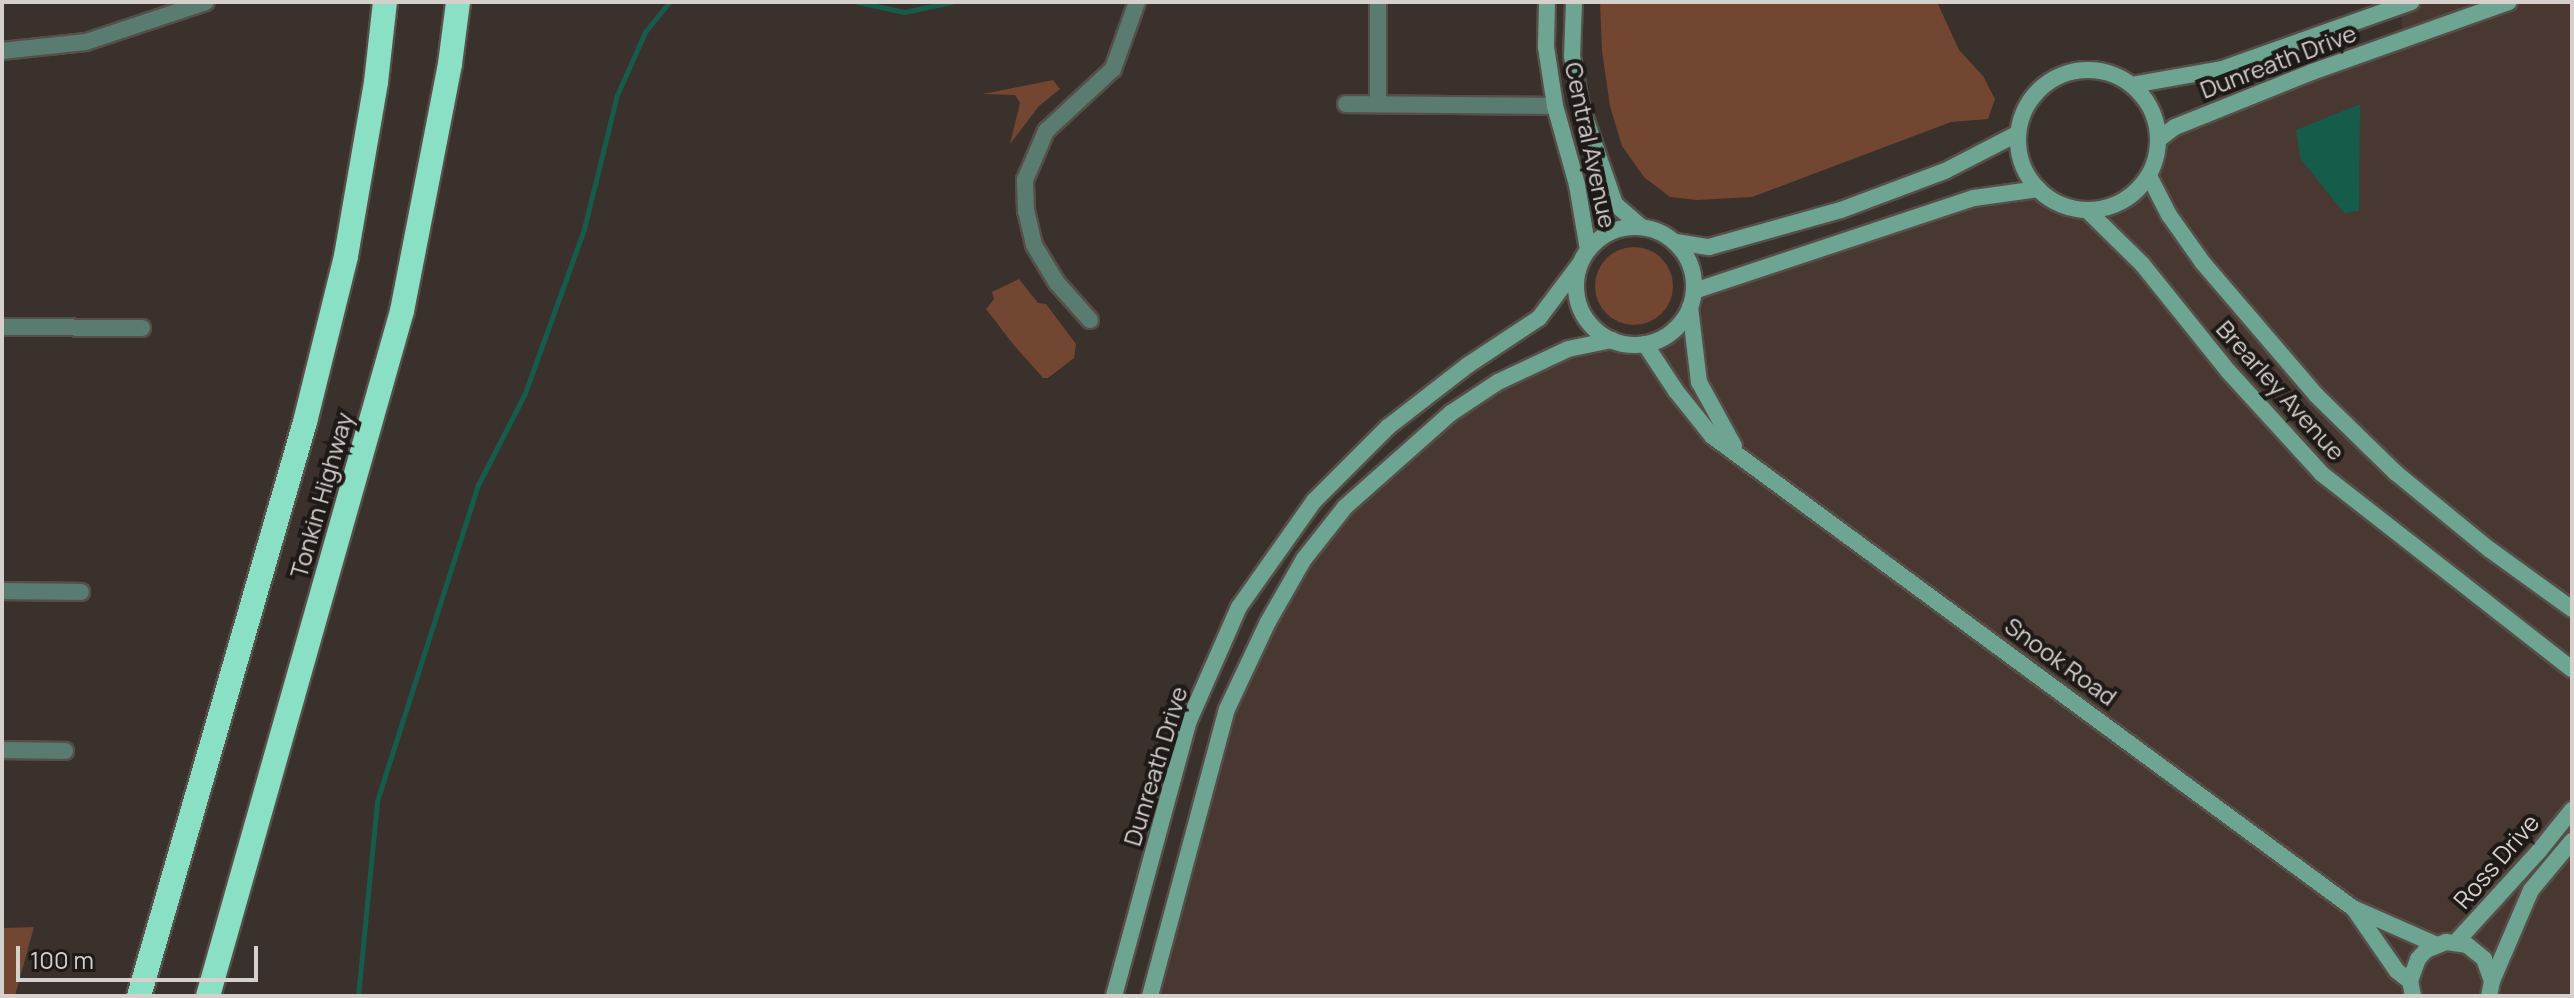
<!DOCTYPE html>
<html>
<head>
<meta charset="utf-8">
<style>
	body { margin:0 }
	#map { position:relative; width:2574px; height:998px; overflow:hidden; background:#3a312c; font-family:Manrope,sans-serif }
	div>[style] { position:absolute }
	.built>* { inset:0; background:#483831 }
	.green>* { inset:0; background:#724631 }
	.round { border-radius:50% }
	.water>* { inset:0; background:#165c4a }
	.stream>* { height:5px; margin:-2.5px; padding:0 2.5px; transform-origin:2.5px; border-radius:2.5px; background:#165c4a }
	.roads { filter:drop-shadow(2px 0 #564e49) drop-shadow(-2px 0 #564e49) drop-shadow(0 2px #564e49) drop-shadow(0 -2px #564e49) }
	.street>* { height:16px; margin:-8px; padding:0 8px; transform-origin:8px; border-radius:8px; background:#5a7c70 }
	.secondary>* { height:16px; margin:-8px; padding:0 8px; transform-origin:8px; border-radius:8px; background:#6ea492 }
	.secondary>.ring { margin:-8px; padding:0; box-sizing:content-box; background:none; border:16px solid #6ea492; border-radius:50% }
	.highway>* { height:24px; margin:-12px; padding:0 12px; transform-origin:12px; border-radius:12px; background:#8ae0c4 }
	span { translate:-50% -50%; white-space:nowrap; text-align:center; line-height:1.15; -webkit-text-stroke:8px #1e1a18; paint-order:stroke }
	.street-label { font-size:24px; color:#d6d0cd }
	.frame { position:absolute; inset:0; border:4px solid #d6d0cd; pointer-events:none }
	.scale { position:absolute; left:16px; top:946px; width:242px; height:36px; box-sizing:border-box; border:4px solid #d6d0cd; border-top:0; padding-left:10px; font-size:24px; line-height:28px; white-space:nowrap; color:#d6d0cd; -webkit-text-stroke:6px #1e1a18; paint-order:stroke }
</style>
</head>
<body>
<div id="map">
	<div class="built">
		<div style="clip-path:polygon(2402px 2px,2572px 2px,2572px 996px,1150px 996px,1227px 709px,1304px 559px,1447px 416px,1568px 349px,1606px 346px,1639px 350px,1654px 346px,1678px 327px,1689px 297px,1751px 270px,1870px 231px,2038px 189px,2070px 209px,2088px 211px,2112px 207px,2133px 195px,2149px 176px,2159px 139px,2402px 39px)"></div>
	</div>
	<div class="green">
		<div style="clip-path:polygon(1600px 2px,1937px 2px,1959px 50px,1983px 76px,1995px 99px,1988px 119px,1951px 122px,1752px 197px,1697px 200px,1670px 197px,1644px 177px,1622px 146px,1610px 106px,1602px 51px)"></div>
		<div style="clip-path:polygon(1053px 80px,1060px 89px,1039px 106px,1010px 144px,1020px 103px,1015px 95px,983px 94px)"></div>
		<div class="round" style="left:1595px;top:247px;width:78px;height:78px"></div>
		<div style="clip-path:polygon(1019px 279px,1038px 303px,1046px 304px,1076px 344px,1074px 358px,1048px 378px,1043px 378px,1013px 344px,986px 309px,994px 299px,992px 292px)"></div>
		<div style="clip-path:polygon(34px 927px,15px 996px,2px 996px,2px 928px)"></div>
	</div>
	<div class="water">
		<div style="clip-path:polygon(2360px 104px,2359px 211px,2344px 213px,2300px 158px,2296px 130px)"></div>
	</div>
	<div class="stream">
		<div style="left:858px;top:2px;width:47px;rotate:12.3deg"></div>
		<div style="left:904px;top:12px;width:48px;rotate:-12deg"></div>
		<div style="left:358px;top:996px;width:196px;rotate:-84.4deg"></div>
		<div style="left:377px;top:801px;width:332px;rotate:-72.3deg"></div>
		<div style="left:478px;top:485px;width:103px;rotate:-62.9deg"></div>
		<div style="left:525px;top:393px;width:174px;rotate:-70.2deg"></div>
		<div style="left:584px;top:229px;width:138px;rotate:-76.2deg"></div>
		<div style="left:617px;top:95px;width:69px;rotate:-66deg"></div>
		<div style="left:645px;top:32px;width:38px;rotate:-51deg"></div>
	</div>
	<div class="roads">
		<div class="street">
			<div style="left:2px;top:51px;width:84px;rotate:-6.1deg"></div>
			<div style="left:86px;top:42px;width:126px;rotate:-18.4deg"></div>
			<div style="left:1346px;top:104px;width:209px;rotate:0.5deg"></div>
			<div style="left:1378px;top:104px;width:102px;rotate:-90deg"></div>
			<div style="left:1090px;top:320px;width:50px;rotate:-131.7deg"></div>
			<div style="left:1057px;top:283px;width:44px;rotate:-121.2deg"></div>
			<div style="left:1034px;top:245px;width:35px;rotate:-103deg"></div>
			<div style="left:1026px;top:211px;width:31px;rotate:-92deg"></div>
			<div style="left:1025px;top:180px;width:53px;rotate:-66.8deg"></div>
			<div style="left:1046px;top:131px;width:91px;rotate:-42.8deg"></div>
			<div style="left:1113px;top:69px;width:71px;rotate:-70.3deg"></div>
			<div style="left:2px;top:327px;width:140px;rotate:0.4deg"></div>
			<div style="left:2px;top:591px;width:79px;rotate:0.7deg"></div>
			<div style="left:2px;top:750px;width:63px;rotate:0.9deg"></div>
		</div>
		<div class="secondary">
			<div style="left:1547px;top:2px;width:45px;rotate:91.3deg"></div>
			<div style="left:1546px;top:47px;width:60px;rotate:81.3deg"></div>
			<div style="left:1555px;top:106px;width:82px;rotate:74.4deg"></div>
			<div style="left:1577px;top:185px;width:66px;rotate:80.4deg"></div>
			<div style="left:1574px;top:2px;width:54px;rotate:92.1deg"></div>
			<div style="left:1572px;top:56px;width:48px;rotate:80.3deg"></div>
			<div style="left:1580px;top:103px;width:107px;rotate:70.9deg"></div>
			<div style="left:1615px;top:204px;width:35px;rotate:41deg"></div>
			<div class="ring" style="left:2018px;top:70px;width:124px;height:124px"></div>
			<div style="left:2132px;top:85px;width:91px;rotate:-10.1deg"></div>
			<div style="left:2222px;top:69px;width:201px;rotate:-19.5deg"></div>
			<div style="left:2159px;top:139px;width:20px;rotate:-37deg"></div>
			<div style="left:2175px;top:127px;width:148px;rotate:-21.9deg"></div>
			<div style="left:2312px;top:72px;width:209px;rotate:-19.6deg"></div>
			<div style="left:2149px;top:176px;width:44px;rotate:62.9deg"></div>
			<div style="left:2169px;top:215px;width:59px;rotate:54.7deg"></div>
			<div style="left:2203px;top:263px;width:174px;rotate:49.4deg"></div>
			<div style="left:2316px;top:395px;width:112px;rotate:44.3deg"></div>
			<div style="left:2396px;top:473px;width:120px;rotate:39.3deg"></div>
			<div style="left:2489px;top:549px;width:102px;rotate:35.9deg"></div>
			<div style="left:2088px;top:211px;width:76px;rotate:44.5deg"></div>
			<div style="left:2142px;top:264px;width:137px;rotate:51.2deg"></div>
			<div style="left:2228px;top:371px;width:139px;rotate:47.6deg"></div>
			<div style="left:2322px;top:474px;width:317px;rotate:38deg"></div>
			<div class="ring" style="left:1576px;top:227px;width:102px;height:102px"></div>
			<div style="left:1676px;top:242px;width:33px;rotate:9deg"></div>
			<div style="left:1709px;top:247px;width:137px;rotate:-15.7deg"></div>
			<div style="left:1841px;top:210px;width:111px;rotate:-20.6deg"></div>
			<div style="left:1945px;top:171px;width:81px;rotate:-27.2deg"></div>
			<div style="left:1694px;top:291px;width:295px;rotate:-18.4deg"></div>
			<div style="left:1974px;top:198px;width:65px;rotate:-8deg"></div>
			<div style="left:1690px;top:307px;width:76px;rotate:83.2deg"></div>
			<div style="left:1699px;top:382px;width:73px;rotate:61.3deg"></div>
			<div style="left:1645px;top:344px;width:56px;rotate:56.6deg"></div>
			<div style="left:1676px;top:391px;width:58px;rotate:51.3deg"></div>
			<div style="left:1712px;top:436px;width:796px;rotate:36.37deg"></div>
			<div style="left:2353px;top:908px;width:92px;rotate:23.8deg"></div>
			<div style="left:2354px;top:909px;width:75px;rotate:55.3deg"></div>
			<div style="left:2397px;top:971px;width:16px;rotate:38deg"></div>
			<div style="left:2456px;top:942px;width:123px;rotate:-47.6deg"></div>
			<div style="left:2539px;top:851px;width:53px;rotate:-51.2deg"></div>
			<div style="left:2492px;top:981px;width:99px;rotate:-66.8deg"></div>
			<div style="left:2531px;top:890px;width:64px;rotate:-50.1deg"></div>
			<div style="left:1114px;top:996px;width:283px;rotate:-74.8deg"></div>
			<div style="left:1188px;top:723px;width:127px;rotate:-66.3deg"></div>
			<div style="left:1239px;top:607px;width:130px;rotate:-54.7deg"></div>
			<div style="left:1314px;top:501px;width:105px;rotate:-45deg"></div>
			<div style="left:1388px;top:427px;width:101px;rotate:-37.8deg"></div>
			<div style="left:1468px;top:365px;width:85px;rotate:-33.5deg"></div>
			<div style="left:1539px;top:318px;width:66px;rotate:-53deg"></div>
			<div style="left:1150px;top:996px;width:297px;rotate:-75deg"></div>
			<div style="left:1227px;top:709px;width:96px;rotate:-64.8deg"></div>
			<div style="left:1268px;top:622px;width:73px;rotate:-60.3deg"></div>
			<div style="left:1304px;top:559px;width:66px;rotate:-51.7deg"></div>
			<div style="left:1345px;top:507px;width:142px;rotate:-41.6deg"></div>
			<div style="left:1451px;top:413px;width:56px;rotate:-33.4deg"></div>
			<div style="left:1498px;top:382px;width:77px;rotate:-25.2deg"></div>
			<div style="left:1568px;top:349px;width:45px;rotate:-11.6deg"></div>
			<div style="left:2413px;top:996px;width:15px;rotate:-101deg"></div>
			<div style="left:2410px;top:981px;width:23px;rotate:-70deg"></div>
			<div style="left:2418px;top:959px;width:12px;rotate:-48deg"></div>
			<div style="left:2426px;top:950px;width:22px;rotate:-22deg"></div>
			<div style="left:2446px;top:942px;width:21px;rotate:8deg"></div>
			<div style="left:2467px;top:945px;width:22px;rotate:39deg"></div>
			<div style="left:2484px;top:959px;width:23px;rotate:70deg"></div>
			<div style="left:2492px;top:981px;width:15px;rotate:101deg"></div>
		</div>
		<div class="highway">
			<div style="left:139px;top:996px;width:598px;rotate:-73.87deg"></div>
			<div style="left:305px;top:422px;width:171px;rotate:-76.1deg"></div>
			<div style="left:346px;top:256px;width:177px;rotate:-80.2deg"></div>
			<div style="left:376px;top:82px;width:81px;rotate:-83.6deg"></div>
			<div style="left:208px;top:996px;width:712px;rotate:-74.19deg"></div>
			<div style="left:402px;top:311px;width:252px;rotate:-79deg"></div>
			<div style="left:450px;top:64px;width:63px;rotate:-82.6deg"></div>
		</div>
	</div>
	<div class="street-label">
		<span style="left:2278px;top:61px;rotate:-21deg">Dunreath Drive</span>
		<span style="left:1591px;top:145px;rotate:78deg">Central Avenue</span>
		<span style="left:2281px;top:390px;rotate:48deg">Brearley Avenue</span>
		<span style="left:321px;top:495px;rotate:-74deg">Tonkin Highway</span>
		<span style="left:2061px;top:661px;rotate:36deg">Snook Road</span>
		<span style="left:1155px;top:766px;rotate:-73deg">Dunreath Drive</span>
		<span style="left:2496px;top:861px;rotate:-49deg">Ross Drive</span>
	</div>
	<div class="frame"></div>
	<div class="scale">100 m</div>
</div>
</body>
</html>
